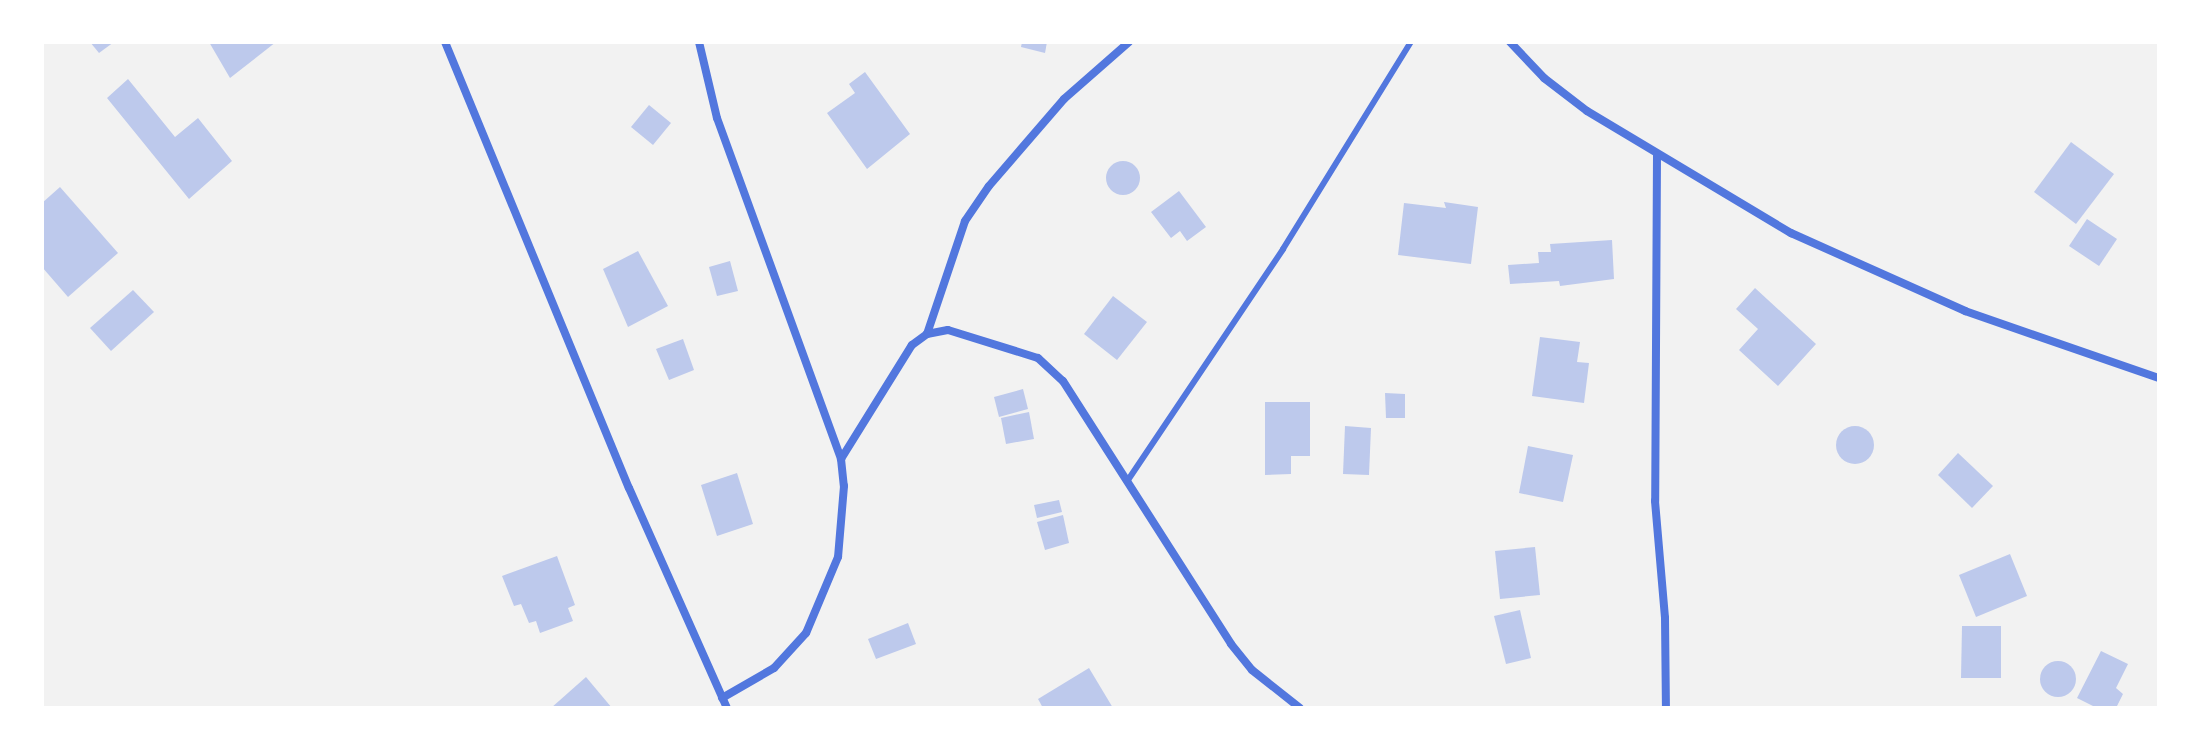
<!DOCTYPE html>
<html>
<head>
<meta charset="utf-8">
<style>
	body { margin:0 }
	#map { position:relative; width:2201px; height:750px; overflow:hidden; background:#f2f2f2; font-family:"IBM Plex Sans",sans-serif }
	div>[style] { position:absolute }
	.building>* { inset:0; background:#bdc9ec }
	.round { border-radius:50% }
	.service>* { height:6px; margin:-3px; padding:0 3px; transform-origin:3px; border-radius:3px; background:#5277de }
	.minor>* { height:8px; margin:-4px; padding:0 4px; transform-origin:4px; border-radius:4px; background:#5277de }
	span { translate:-50% -50%; white-space:nowrap; text-align:center; line-height:1.15; -webkit-text-stroke:8px #fff; paint-order:stroke }
	.frame { position:absolute; inset:0; border:44px solid #fff; pointer-events:none }
</style>
</head>
<body>
<div id="map">
	<div class="building">
		<div style="clip-path:polygon(90px 42px,114px 42px,99px 53px)"></div>
		<div style="clip-path:polygon(209px 42px,276px 42px,230px 78px)"></div>
		<div style="clip-path:polygon(1022px 42px,1047px 42px,1045px 53px,1021px 47px)"></div>
		<div style="clip-path:polygon(865px 72px,910px 134px,867px 169px,827px 113px,855px 93px,849px 84px)"></div>
		<div style="clip-path:polygon(128px 79px,175px 137px,198px 118px,232px 161px,189px 199px,107px 98px)"></div>
		<div style="clip-path:polygon(649px 105px,671px 123px,653px 145px,631px 127px)"></div>
		<div style="clip-path:polygon(2071px 142px,2114px 174px,2076px 224px,2034px 192px)"></div>
		<div class="round" style="left:1106px;top:161px;width:34px;height:34px"></div>
		<div style="clip-path:polygon(60px 187px,118px 253px,68px 297px,42px 267px,42px 203px)"></div>
		<div style="clip-path:polygon(1179px 191px,1206px 227px,1187px 241px,1180px 231px,1171px 238px,1151px 212px)"></div>
		<div style="clip-path:polygon(1444px 202px,1478px 207px,1471px 264px,1398px 255px,1404px 203px,1446px 208px)"></div>
		<div style="clip-path:polygon(2087px 219px,2117px 239px,2099px 266px,2069px 246px)"></div>
		<div style="clip-path:polygon(1612px 240px,1614px 279px,1560px 286px,1559px 281px,1510px 284px,1508px 265px,1539px 263px,1538px 252px,1551px 252px,1550px 244px)"></div>
		<div style="clip-path:polygon(638px 251px,668px 306px,628px 327px,603px 269px)"></div>
		<div style="clip-path:polygon(730px 261px,738px 291px,717px 296px,709px 267px)"></div>
		<div style="clip-path:polygon(1755px 288px,1816px 344px,1778px 386px,1739px 350px,1758px 329px,1736px 309px)"></div>
		<div style="clip-path:polygon(133px 290px,154px 312px,111px 351px,90px 328px)"></div>
		<div style="clip-path:polygon(1113px 296px,1147px 322px,1117px 360px,1084px 334px)"></div>
		<div style="clip-path:polygon(1540px 337px,1580px 342px,1577px 362px,1589px 363px,1584px 403px,1532px 396px)"></div>
		<div style="clip-path:polygon(683px 339px,694px 370px,669px 380px,656px 349px)"></div>
		<div style="clip-path:polygon(1023px 389px,1028px 409px,999px 417px,994px 397px)"></div>
		<div style="clip-path:polygon(1385px 393px,1405px 394px,1405px 418px,1386px 418px)"></div>
		<div style="clip-path:polygon(1265px 402px,1310px 402px,1310px 456px,1291px 456px,1291px 474px,1265px 475px)"></div>
		<div style="clip-path:polygon(1029px 412px,1034px 439px,1006px 444px,1001px 418px)"></div>
		<div class="round" style="left:1836px;top:426px;width:38px;height:38px"></div>
		<div style="clip-path:polygon(1345px 426px,1371px 428px,1369px 475px,1343px 474px)"></div>
		<div style="clip-path:polygon(1528px 446px,1573px 455px,1563px 502px,1519px 493px)"></div>
		<div style="clip-path:polygon(1958px 453px,1993px 486px,1972px 508px,1938px 475px)"></div>
		<div style="clip-path:polygon(737px 473px,753px 524px,717px 536px,701px 485px)"></div>
		<div style="clip-path:polygon(1059px 500px,1062px 512px,1037px 518px,1034px 505px)"></div>
		<div style="clip-path:polygon(1063px 515px,1069px 543px,1045px 550px,1037px 522px)"></div>
		<div style="clip-path:polygon(1535px 547px,1540px 595px,1500px 599px,1495px 551px)"></div>
		<div style="clip-path:polygon(2010px 554px,2027px 596px,1976px 617px,1959px 575px)"></div>
		<div style="clip-path:polygon(557px 556px,575px 605px,568px 608px,573px 621px,540px 633px,536px 621px,529px 623px,521px 604px,514px 606px,502px 576px)"></div>
		<div style="clip-path:polygon(1520px 610px,1531px 658px,1506px 664px,1494px 616px)"></div>
		<div style="clip-path:polygon(908px 623px,916px 644px,876px 659px,868px 639px)"></div>
		<div style="clip-path:polygon(1962px 626px,2001px 626px,2001px 678px,1961px 678px)"></div>
		<div style="clip-path:polygon(2101px 651px,2128px 664px,2116px 688px,2123px 694px,2116px 708px,2097px 708px,2077px 698px)"></div>
		<div class="round" style="left:2040px;top:661px;width:36px;height:36px"></div>
		<div style="clip-path:polygon(1089px 668px,1113px 708px,1043px 708px,1038px 699px)"></div>
		<div style="clip-path:polygon(586px 677px,612px 708px,551px 708px)"></div>
	</div>
	<div class="service">
		<div style="left:1128px;top:480px;width:278px;rotate:-56.1deg"></div>
		<div style="left:1283px;top:249px;width:243px;rotate:-58.3deg"></div>
	</div>
	<div class="minor">
		<div style="left:445px;top:42px;width:482px;rotate:67.6deg"></div>
		<div style="left:629px;top:488px;width:241px;rotate:66deg"></div>
		<div style="left:699px;top:42px;width:78px;rotate:76.7deg"></div>
		<div style="left:717px;top:118px;width:363px;rotate:70deg"></div>
		<div style="left:841px;top:459px;width:27px;rotate:84deg"></div>
		<div style="left:844px;top:486px;width:71px;rotate:94.8deg"></div>
		<div style="left:838px;top:557px;width:82px;rotate:112.8deg"></div>
		<div style="left:806px;top:633px;width:47px;rotate:132.4deg"></div>
		<div style="left:774px;top:668px;width:60px;rotate:150deg"></div>
		<div style="left:1510px;top:42px;width:50px;rotate:46.6deg"></div>
		<div style="left:1544px;top:78px;width:54px;rotate:37.5deg"></div>
		<div style="left:1587px;top:111px;width:238px;rotate:30.9deg"></div>
		<div style="left:1791px;top:233px;width:191px;rotate:24.1deg"></div>
		<div style="left:1965px;top:311px;width:205px;rotate:19.1deg"></div>
		<div style="left:1657px;top:155px;width:346px;rotate:90.3deg"></div>
		<div style="left:1655px;top:501px;width:117px;rotate:85.1deg"></div>
		<div style="left:1665px;top:618px;width:90px;rotate:89.4deg"></div>
		<div style="left:927px;top:334px;width:119px;rotate:-71.4deg"></div>
		<div style="left:965px;top:221px;width:42px;rotate:-55.6deg"></div>
		<div style="left:989px;top:186px;width:115px;rotate:-49.2deg"></div>
		<div style="left:1064px;top:99px;width:86px;rotate:-41.2deg"></div>
		<div style="left:841px;top:459px;width:134px;rotate:-58.1deg"></div>
		<div style="left:912px;top:345px;width:19px;rotate:-36deg"></div>
		<div style="left:927px;top:334px;width:21px;rotate:-11deg"></div>
		<div style="left:948px;top:330px;width:94px;rotate:17.3deg"></div>
		<div style="left:1038px;top:358px;width:34px;rotate:43deg"></div>
		<div style="left:1063px;top:381px;width:312px;rotate:57.4deg"></div>
		<div style="left:1231px;top:644px;width:33px;rotate:51deg"></div>
		<div style="left:1252px;top:670px;width:61px;rotate:38.4deg"></div>
	</div>
	<div class="frame"></div>
</div>
</body>
</html>
